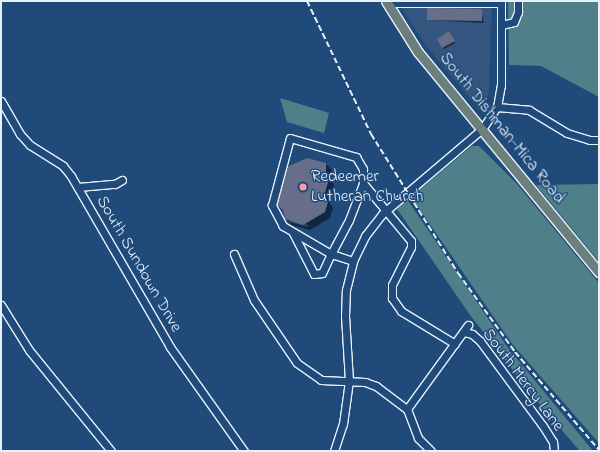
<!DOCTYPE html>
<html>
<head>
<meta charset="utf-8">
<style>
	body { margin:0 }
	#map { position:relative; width:600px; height:452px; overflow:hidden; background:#1f4a7a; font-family:"Indie Flower",sans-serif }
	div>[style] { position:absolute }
	.built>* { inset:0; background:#34557f }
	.green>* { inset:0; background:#4f7f89 }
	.shadow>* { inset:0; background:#0007 }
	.building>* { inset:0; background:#666e8a }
	.roads { filter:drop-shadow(1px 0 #e8f1f8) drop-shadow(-1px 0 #e8f1f8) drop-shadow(0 1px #e8f1f8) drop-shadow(0 -1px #e8f1f8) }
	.minor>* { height:7px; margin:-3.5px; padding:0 3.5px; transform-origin:3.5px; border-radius:3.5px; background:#1f4a7a }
	.major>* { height:9px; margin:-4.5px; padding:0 4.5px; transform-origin:4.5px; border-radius:4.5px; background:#6b7f7c }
	.rail>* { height:2px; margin-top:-1px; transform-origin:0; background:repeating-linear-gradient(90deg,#e8f1f8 0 6px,transparent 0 9px) }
	.dots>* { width:11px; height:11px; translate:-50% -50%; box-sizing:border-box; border:2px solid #1f4a7a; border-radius:50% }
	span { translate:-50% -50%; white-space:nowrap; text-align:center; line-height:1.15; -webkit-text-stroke:3px #1f4a7a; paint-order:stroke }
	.street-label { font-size:17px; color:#e8f1f8 }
	.poi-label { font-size:17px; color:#e8f1f8 }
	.left { translate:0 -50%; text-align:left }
	.frame { position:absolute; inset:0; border:2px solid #e8f1f8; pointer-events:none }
</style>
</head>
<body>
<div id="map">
	<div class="built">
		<div style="clip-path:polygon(397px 1px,492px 1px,489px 93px,484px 104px,474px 103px,426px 46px)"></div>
	</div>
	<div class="green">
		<div style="clip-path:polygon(508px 1px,599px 1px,599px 97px,541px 66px,509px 65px)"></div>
		<div style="clip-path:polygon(280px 98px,329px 113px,324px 133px,287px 122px)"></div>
		<div style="clip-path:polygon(472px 146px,479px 146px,517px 184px,599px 283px,599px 443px,513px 345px,411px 197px)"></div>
		<div style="clip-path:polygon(599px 184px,599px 262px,536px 185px)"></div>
		<div style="clip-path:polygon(407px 199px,508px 348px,593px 451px,580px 451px,544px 410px,470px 315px,397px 209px)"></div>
	</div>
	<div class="shadow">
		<div style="clip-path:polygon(481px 10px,484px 23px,428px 20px)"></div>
		<div style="clip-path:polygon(450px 34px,455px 43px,444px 49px,438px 39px)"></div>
		<div style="clip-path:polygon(evenodd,326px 164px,332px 170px,331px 180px,334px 185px,330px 203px,333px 208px,330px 218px,310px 230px,292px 225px,286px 219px,326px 164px,289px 220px,308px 225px,308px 227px,289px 222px,289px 220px)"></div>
	</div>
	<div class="building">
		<div style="clip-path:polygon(427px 8px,482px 9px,482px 21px,427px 20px)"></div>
		<div style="clip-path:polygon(449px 31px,455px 41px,442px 48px,437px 39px)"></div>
		<div style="clip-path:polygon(307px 158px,326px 163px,326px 173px,329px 179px,324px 196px,328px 202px,325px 212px,303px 225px,285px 219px,283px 210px,277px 204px,287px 167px)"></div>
	</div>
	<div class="roads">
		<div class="minor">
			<div style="left:387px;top:3px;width:114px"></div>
			<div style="left:501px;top:25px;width:13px;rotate:-13deg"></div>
			<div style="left:514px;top:22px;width:11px;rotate:-68deg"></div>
			<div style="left:518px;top:12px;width:11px;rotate:-90deg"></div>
			<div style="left:1px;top:101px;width:38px;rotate:60deg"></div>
			<div style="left:20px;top:134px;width:15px;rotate:48deg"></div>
			<div style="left:30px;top:145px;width:39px;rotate:32deg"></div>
			<div style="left:63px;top:166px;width:13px;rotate:51deg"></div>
			<div style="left:71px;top:176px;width:198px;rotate:59.9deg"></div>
			<div style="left:170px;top:347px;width:128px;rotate:54.6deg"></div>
			<div style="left:497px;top:107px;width:32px;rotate:5deg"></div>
			<div style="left:529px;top:110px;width:44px;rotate:31.2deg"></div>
			<div style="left:567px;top:133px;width:24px;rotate:17deg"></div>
			<div style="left:590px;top:140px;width:9px"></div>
			<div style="left:78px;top:187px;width:37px;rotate:-5deg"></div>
			<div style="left:115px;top:184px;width:8px;rotate:-30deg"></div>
			<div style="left:293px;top:233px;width:46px;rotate:62.9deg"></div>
			<div style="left:314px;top:274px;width:8px;rotate:-7deg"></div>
			<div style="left:322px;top:273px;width:21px;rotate:-65deg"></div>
			<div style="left:331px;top:254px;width:56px;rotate:-149.7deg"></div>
			<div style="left:283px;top:226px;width:24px;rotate:-118deg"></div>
			<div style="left:272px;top:205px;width:69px;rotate:-75deg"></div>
			<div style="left:290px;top:138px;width:69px;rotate:16.1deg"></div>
			<div style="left:356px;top:157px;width:14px;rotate:60deg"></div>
			<div style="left:363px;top:169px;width:14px;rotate:90deg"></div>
			<div style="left:234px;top:254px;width:50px;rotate:66.5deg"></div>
			<div style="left:254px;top:300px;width:76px;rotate:55.7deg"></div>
			<div style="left:297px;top:363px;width:29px;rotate:35deg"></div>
			<div style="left:321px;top:380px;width:44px;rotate:2.6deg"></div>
			<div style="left:365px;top:382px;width:12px;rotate:20deg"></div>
			<div style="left:376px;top:386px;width:39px;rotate:37deg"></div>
			<div style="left:407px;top:409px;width:31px;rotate:69deg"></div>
			<div style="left:418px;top:438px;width:18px;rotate:45deg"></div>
			<div style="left:353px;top:261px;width:23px;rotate:-162deg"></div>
			<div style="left:331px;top:254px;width:38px;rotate:-62deg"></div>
			<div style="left:349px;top:220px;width:40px;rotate:-69deg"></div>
			<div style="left:363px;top:183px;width:75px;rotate:50.4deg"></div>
			<div style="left:411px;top:241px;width:6px;rotate:90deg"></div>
			<div style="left:411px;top:247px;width:42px;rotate:116.6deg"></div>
			<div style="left:392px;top:285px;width:13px;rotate:90deg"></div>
			<div style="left:392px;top:298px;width:16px;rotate:55deg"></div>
			<div style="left:401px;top:311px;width:63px;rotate:31.4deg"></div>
			<div style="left:1px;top:305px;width:53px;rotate:58.1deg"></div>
			<div style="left:29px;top:350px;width:130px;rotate:50.9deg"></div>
			<div style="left:464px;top:332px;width:8px;rotate:14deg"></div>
			<div style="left:472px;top:334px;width:11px;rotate:41deg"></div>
			<div style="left:480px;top:341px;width:106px;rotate:53.5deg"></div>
			<div style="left:543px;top:426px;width:19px;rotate:58deg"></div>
			<div style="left:553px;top:442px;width:9px;rotate:84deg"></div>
			<div style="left:407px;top:409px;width:104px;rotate:-54deg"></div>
			<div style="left:334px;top:451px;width:28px;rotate:-72deg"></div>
			<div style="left:343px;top:424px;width:43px;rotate:-82.1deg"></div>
			<div style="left:349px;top:381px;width:65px;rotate:-93.5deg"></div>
			<div style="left:345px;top:316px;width:26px;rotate:-88deg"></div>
			<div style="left:346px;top:290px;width:30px;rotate:-76deg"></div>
			<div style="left:353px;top:261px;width:28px;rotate:-64deg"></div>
			<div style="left:365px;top:236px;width:28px;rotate:-52deg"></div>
			<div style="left:382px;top:214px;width:131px;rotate:-40.4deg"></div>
			<div style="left:482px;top:129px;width:27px;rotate:-56deg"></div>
			<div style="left:497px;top:107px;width:22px;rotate:-80deg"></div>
			<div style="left:501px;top:85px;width:84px;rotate:-90deg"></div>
		</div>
		<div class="major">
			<div style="left:386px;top:1px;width:60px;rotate:57.9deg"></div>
			<div style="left:418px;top:52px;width:285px;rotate:50.6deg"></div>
		</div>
	</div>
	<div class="rail">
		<div style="left:307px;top:1px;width:148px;rotate:64.3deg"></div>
		<div style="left:371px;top:134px;width:164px;rotate:58deg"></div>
		<div style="left:458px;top:273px;width:97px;rotate:54.2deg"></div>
		<div style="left:515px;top:352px;width:129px;rotate:49.4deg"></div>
	</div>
	<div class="dots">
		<div style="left:303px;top:187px;background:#ff9aa2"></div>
	</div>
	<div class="street-label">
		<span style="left:502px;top:128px;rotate:51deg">South Dishman-Mica Road</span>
		<span style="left:139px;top:264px;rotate:60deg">South Sundown Drive</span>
		<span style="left:523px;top:380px;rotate:53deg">South Mercy Lane</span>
	</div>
	<div class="poi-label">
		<span class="left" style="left:311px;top:187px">Redeemer<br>Lutheran Church</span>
	</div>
	<div class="frame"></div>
</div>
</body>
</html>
